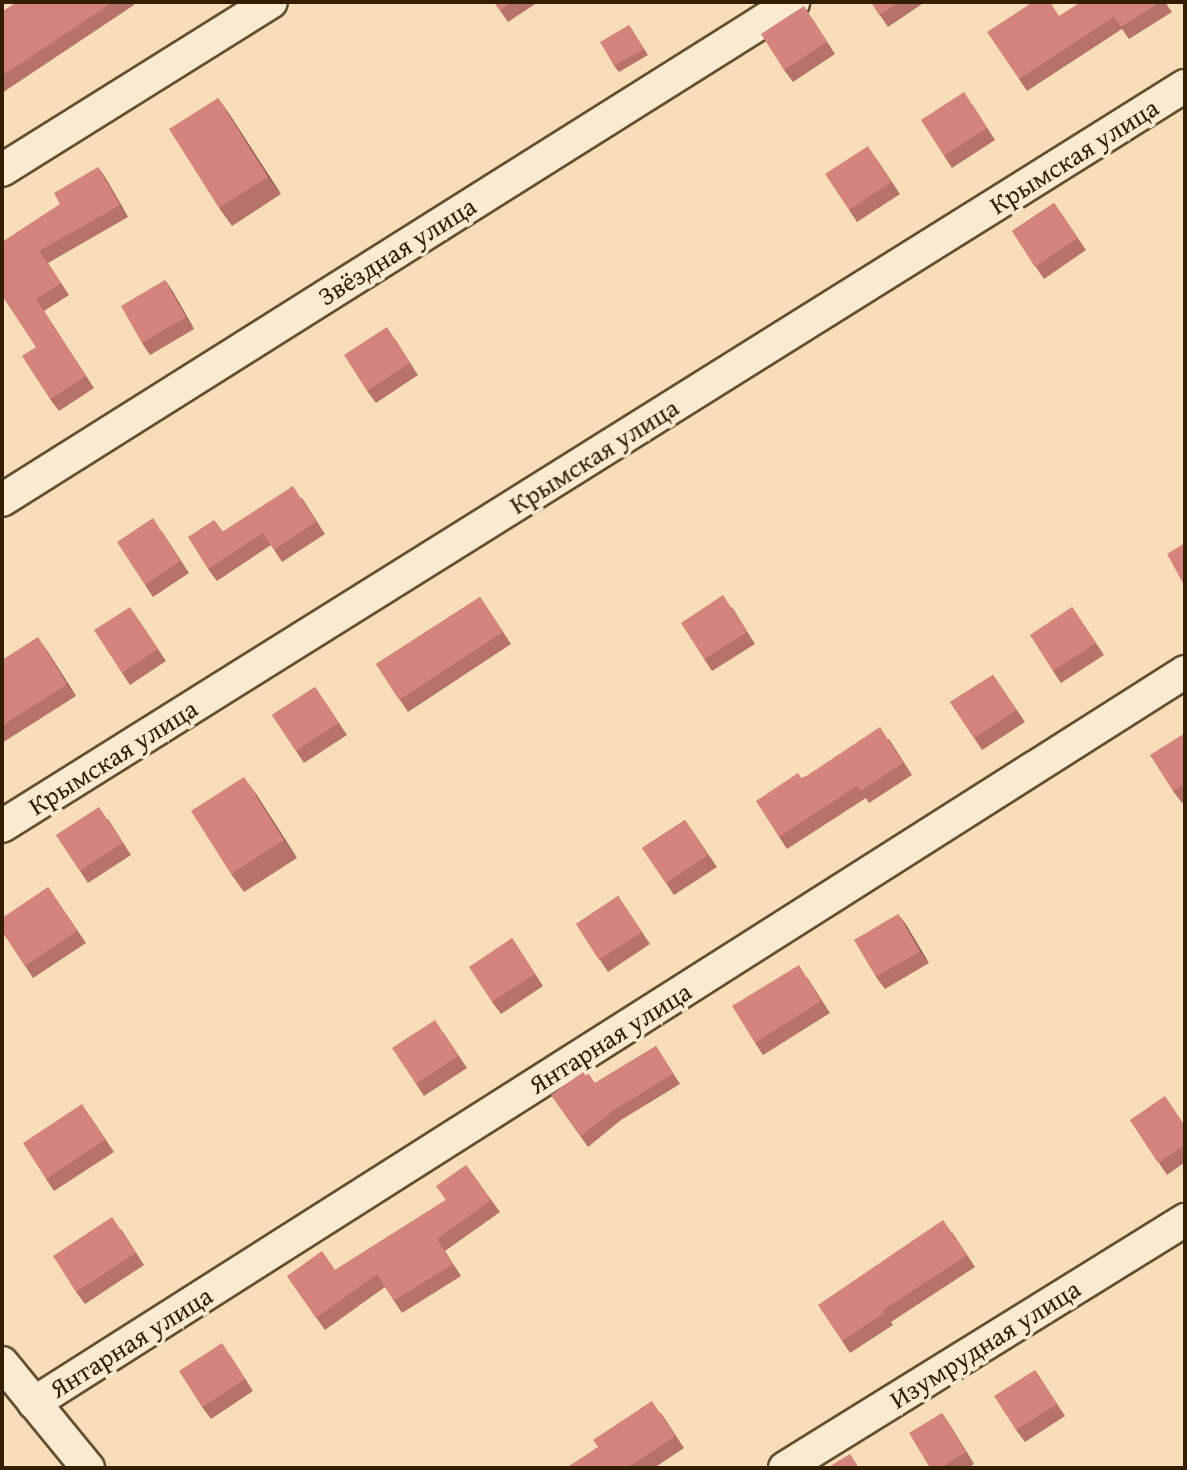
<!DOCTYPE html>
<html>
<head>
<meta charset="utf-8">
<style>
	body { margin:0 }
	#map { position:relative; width:1187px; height:1470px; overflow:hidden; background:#f8deb8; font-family:"Gentium Book Plus",serif }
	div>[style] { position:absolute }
	.roads { filter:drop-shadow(2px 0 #644e30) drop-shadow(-2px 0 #644e30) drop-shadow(0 2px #644e30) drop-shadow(0 -2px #644e30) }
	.minor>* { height:32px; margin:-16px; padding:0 16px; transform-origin:16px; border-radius:16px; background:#faead1 }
	.wall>* { inset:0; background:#b6726b }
	.shaded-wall>* { inset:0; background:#945c57 }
	.building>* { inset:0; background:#d4847c }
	span { translate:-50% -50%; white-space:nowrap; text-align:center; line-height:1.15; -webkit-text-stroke:7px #faead1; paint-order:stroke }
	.street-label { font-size:26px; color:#331e02 }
	.frame { position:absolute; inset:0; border:4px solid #331e02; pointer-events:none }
</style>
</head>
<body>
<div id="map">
	<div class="roads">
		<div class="minor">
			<div style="left:2px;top:170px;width:317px;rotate:-32deg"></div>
			<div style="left:2px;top:500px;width:935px;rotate:-32.19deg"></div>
			<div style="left:2px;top:826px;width:1395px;rotate:-32.03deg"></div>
			<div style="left:2px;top:1363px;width:136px;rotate:50.7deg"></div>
			<div style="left:34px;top:1403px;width:1364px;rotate:-32.42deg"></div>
			<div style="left:785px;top:1468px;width:471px;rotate:-31.8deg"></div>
		</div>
	</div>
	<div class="wall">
		<div style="clip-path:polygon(17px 2px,132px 2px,134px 5px,2px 93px,2px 12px)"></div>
		<div style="clip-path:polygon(494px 2px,538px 2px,508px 22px)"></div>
		<div style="clip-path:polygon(871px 2px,925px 2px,888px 27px)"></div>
		<div style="clip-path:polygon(1081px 2px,1165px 2px,1172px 12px,1129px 39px,1122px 29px,1027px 91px,1019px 79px)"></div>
		<div style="clip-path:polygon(812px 18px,835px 54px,793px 82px,784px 70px)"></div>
		<div style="clip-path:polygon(629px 25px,648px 55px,619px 72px,614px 66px)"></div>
		<div style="clip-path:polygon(218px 98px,281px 194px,232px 226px,219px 208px)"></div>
		<div style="clip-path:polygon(972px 104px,995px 140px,952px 168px,944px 156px)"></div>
		<div style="clip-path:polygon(876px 158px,900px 194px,857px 222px,849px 210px)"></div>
		<div style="clip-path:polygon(98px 167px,106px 179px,128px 217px,48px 263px,69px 295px,44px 311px,94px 388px,59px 411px,50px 399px,36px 347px,2px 295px,60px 204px)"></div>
		<div style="clip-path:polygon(1054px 203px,1086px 250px,1044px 279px,1012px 231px)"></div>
		<div style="clip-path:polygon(165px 280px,173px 292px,194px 329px,150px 355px,142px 343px)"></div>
		<div style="clip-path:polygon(395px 339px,418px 375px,376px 403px,367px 391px)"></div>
		<div style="clip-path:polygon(302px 498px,325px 534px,282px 562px,271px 545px,217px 581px,208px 569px,214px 520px,223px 532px)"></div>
		<div style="clip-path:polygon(161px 530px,189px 573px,153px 597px,145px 585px)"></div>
		<div style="clip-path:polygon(480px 597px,511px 644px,408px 712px,376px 664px)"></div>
		<div style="clip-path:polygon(732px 607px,755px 644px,712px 671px,704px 659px)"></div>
		<div style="clip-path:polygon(1072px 607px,1104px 655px,1061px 683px,1053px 671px)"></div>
		<div style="clip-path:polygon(138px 619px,166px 661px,130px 685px,122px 673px)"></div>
		<div style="clip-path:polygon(46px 649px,76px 696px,2px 743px,2px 660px)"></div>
		<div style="clip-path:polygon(993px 675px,1025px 722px,982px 750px,950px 702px)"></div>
		<div style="clip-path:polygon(315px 687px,347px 735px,304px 763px,272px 715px)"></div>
		<div style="clip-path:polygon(1185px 733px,1185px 801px,1182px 803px,1173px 791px)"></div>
		<div style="clip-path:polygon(889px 739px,912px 775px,869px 803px,866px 798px,787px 849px,779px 837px,802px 778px)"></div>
		<div style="clip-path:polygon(256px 794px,297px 858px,244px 892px,231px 874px)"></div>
		<div style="clip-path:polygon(108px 819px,131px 855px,88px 883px,56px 835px)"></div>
		<div style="clip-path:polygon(685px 820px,717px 867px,674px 895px,642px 848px)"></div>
		<div style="clip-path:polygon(48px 887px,86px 943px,33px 978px,2px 931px)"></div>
		<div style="clip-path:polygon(618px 896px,650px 944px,608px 972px,576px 924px)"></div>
		<div style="clip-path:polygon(898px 914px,929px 963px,885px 989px,876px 977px)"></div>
		<div style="clip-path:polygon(512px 938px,543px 986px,501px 1014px,492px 1002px)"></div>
		<div style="clip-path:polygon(807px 977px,830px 1013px,763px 1055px,755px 1043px)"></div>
		<div style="clip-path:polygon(443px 1032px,467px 1068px,424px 1096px,416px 1084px)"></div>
		<div style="clip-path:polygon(656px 1046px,680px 1084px,621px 1120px,588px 1147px,551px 1095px,595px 1083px)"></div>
		<div style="clip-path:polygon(90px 1116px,114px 1152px,54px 1191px,46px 1179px)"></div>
		<div style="clip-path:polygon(1130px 1120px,1185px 1126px,1185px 1162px,1167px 1175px)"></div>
		<div style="clip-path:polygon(466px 1165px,500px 1212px,445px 1251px,461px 1276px,402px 1313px,385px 1287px,325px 1330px,287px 1276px,335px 1270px,446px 1200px)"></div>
		<div style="clip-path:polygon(121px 1229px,144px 1265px,85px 1304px,76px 1292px)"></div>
		<div style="clip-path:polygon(952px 1232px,975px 1267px,891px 1322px,893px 1325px,850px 1353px,842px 1341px)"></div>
		<div style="clip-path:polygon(230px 1355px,253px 1391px,211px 1419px,202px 1407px)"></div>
		<div style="clip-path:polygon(1035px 1370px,1065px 1416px,1025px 1442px,1016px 1430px)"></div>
		<div style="clip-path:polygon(661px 1413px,684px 1448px,654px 1468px,566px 1468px)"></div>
		<div style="clip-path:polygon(942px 1413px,974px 1464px,968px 1468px,930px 1468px)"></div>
	</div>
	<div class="shaded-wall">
		<div style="clip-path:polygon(218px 98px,230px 115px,281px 194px,268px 177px)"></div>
		<div style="clip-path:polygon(98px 167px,106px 179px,128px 217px,120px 205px)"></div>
		<div style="clip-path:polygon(165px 280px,173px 292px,194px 329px,186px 317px)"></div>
		<div style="clip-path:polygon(38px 637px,46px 649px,76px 696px,67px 684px)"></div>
		<div style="clip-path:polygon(244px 777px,256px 794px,297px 858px,284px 840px)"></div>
		<div style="clip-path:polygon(898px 914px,907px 926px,929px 963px,920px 951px)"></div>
		<div style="clip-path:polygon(942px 1413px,950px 1425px,974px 1464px,966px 1452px)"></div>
	</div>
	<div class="building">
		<div style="clip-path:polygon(17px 2px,113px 2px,2px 76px,2px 12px)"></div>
		<div style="clip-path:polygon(494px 2px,512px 2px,500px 10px)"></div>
		<div style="clip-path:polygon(871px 2px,899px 2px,879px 15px)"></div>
		<div style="clip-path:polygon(1033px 2px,1050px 2px,1059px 16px,1081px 2px,1160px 2px,1121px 27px,1114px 17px,1019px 79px,987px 32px)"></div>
		<div style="clip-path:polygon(804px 6px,827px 42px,784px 70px,761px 34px)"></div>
		<div style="clip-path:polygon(629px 25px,644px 49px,614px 66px,600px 42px)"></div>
		<div style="clip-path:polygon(964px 92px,987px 128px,944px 156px,921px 120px)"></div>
		<div style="clip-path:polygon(218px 98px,268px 177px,219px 208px,169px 129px)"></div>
		<div style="clip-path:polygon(868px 146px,891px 182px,849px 210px,825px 174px)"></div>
		<div style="clip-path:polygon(98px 167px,120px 205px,39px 251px,61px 283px,36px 299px,86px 376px,50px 399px,22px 356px,36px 347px,2px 295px,2px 242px,60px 204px,54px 193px)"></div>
		<div style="clip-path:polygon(1054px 203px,1078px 238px,1035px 267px,1012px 231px)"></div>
		<div style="clip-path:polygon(165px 280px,186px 317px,142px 343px,121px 306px)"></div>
		<div style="clip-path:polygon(387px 327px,410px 363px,367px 391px,344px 355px)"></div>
		<div style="clip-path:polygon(293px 486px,316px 522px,274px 550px,263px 533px,208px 569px,188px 537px,214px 520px,222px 532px)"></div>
		<div style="clip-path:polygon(153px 518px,180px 561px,145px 585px,117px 542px)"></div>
		<div style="clip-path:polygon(1185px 543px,1185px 587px,1167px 554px)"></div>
		<div style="clip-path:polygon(723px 595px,747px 632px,704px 659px,681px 623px)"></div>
		<div style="clip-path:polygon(480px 597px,503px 632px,399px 700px,376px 664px)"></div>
		<div style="clip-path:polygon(130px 607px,158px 649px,122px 673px,94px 630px)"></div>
		<div style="clip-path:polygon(1072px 607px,1096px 643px,1053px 671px,1030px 635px)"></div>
		<div style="clip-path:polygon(38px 637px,67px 684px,2px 726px,2px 660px)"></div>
		<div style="clip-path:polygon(993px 675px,1016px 710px,974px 738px,950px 702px)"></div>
		<div style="clip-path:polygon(315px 687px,339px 723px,296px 751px,272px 715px)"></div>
		<div style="clip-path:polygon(880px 727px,903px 763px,861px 791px,857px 786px,779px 837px,756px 801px,798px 773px,802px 779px)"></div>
		<div style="clip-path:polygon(1185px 733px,1185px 784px,1173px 791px,1150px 755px)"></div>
		<div style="clip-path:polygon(244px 777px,284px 840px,231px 874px,191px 811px)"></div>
		<div style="clip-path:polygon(99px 807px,123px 843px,80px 871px,56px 835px)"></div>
		<div style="clip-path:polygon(685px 820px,708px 855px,666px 883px,642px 848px)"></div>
		<div style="clip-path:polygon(48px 887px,77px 931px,25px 966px,2px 931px,2px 918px)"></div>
		<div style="clip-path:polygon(618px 896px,642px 932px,599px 960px,576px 924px)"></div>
		<div style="clip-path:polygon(898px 914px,920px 951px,876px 977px,854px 940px)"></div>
		<div style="clip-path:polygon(512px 938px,535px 974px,492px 1002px,469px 967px)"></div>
		<div style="clip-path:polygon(799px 965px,821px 1001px,755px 1043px,732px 1006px)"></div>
		<div style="clip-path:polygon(435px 1020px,458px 1056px,416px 1084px,392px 1048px)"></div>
		<div style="clip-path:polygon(656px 1046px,673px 1074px,614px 1110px,581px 1136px,551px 1095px,586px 1070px,595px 1083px)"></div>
		<div style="clip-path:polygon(1165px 1096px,1185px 1126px,1185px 1145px,1158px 1163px,1130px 1120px)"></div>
		<div style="clip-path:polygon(82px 1104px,105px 1140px,46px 1179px,23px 1143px)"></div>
		<div style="clip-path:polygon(466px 1165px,491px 1200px,437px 1239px,453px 1264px,394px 1301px,377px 1274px,316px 1318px,287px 1276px,322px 1251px,335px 1270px,446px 1200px,436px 1186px)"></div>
		<div style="clip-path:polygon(112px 1217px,136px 1253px,76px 1292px,53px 1256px)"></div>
		<div style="clip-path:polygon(943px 1220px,967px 1255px,883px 1310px,884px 1313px,842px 1341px,818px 1305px)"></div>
		<div style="clip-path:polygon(222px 1343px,245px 1379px,202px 1407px,179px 1371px)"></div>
		<div style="clip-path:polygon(1035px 1370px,1057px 1404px,1016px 1430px,994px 1396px)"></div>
		<div style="clip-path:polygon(652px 1401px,675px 1436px,627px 1468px,566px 1468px,598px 1447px,593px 1440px)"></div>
		<div style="clip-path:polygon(942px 1413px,966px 1452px,940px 1468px,930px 1468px,909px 1433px)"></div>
		<div style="clip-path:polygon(850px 1454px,859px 1468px,827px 1468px)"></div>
	</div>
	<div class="street-label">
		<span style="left:1074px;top:156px;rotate:-32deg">Крымская улица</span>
		<span style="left:397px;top:251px;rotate:-32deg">Звёздная улица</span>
		<span style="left:594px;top:456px;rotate:-32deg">Крымская улица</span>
		<span style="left:113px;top:757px;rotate:-32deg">Крымская улица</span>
		<span style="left:610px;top:1038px;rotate:-32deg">Янтарная улица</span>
		<span style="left:131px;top:1342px;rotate:-32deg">Янтарная улица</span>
		<span style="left:985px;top:1344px;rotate:-32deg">Изумрудная улица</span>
	</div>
	<div class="frame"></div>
</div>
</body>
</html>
